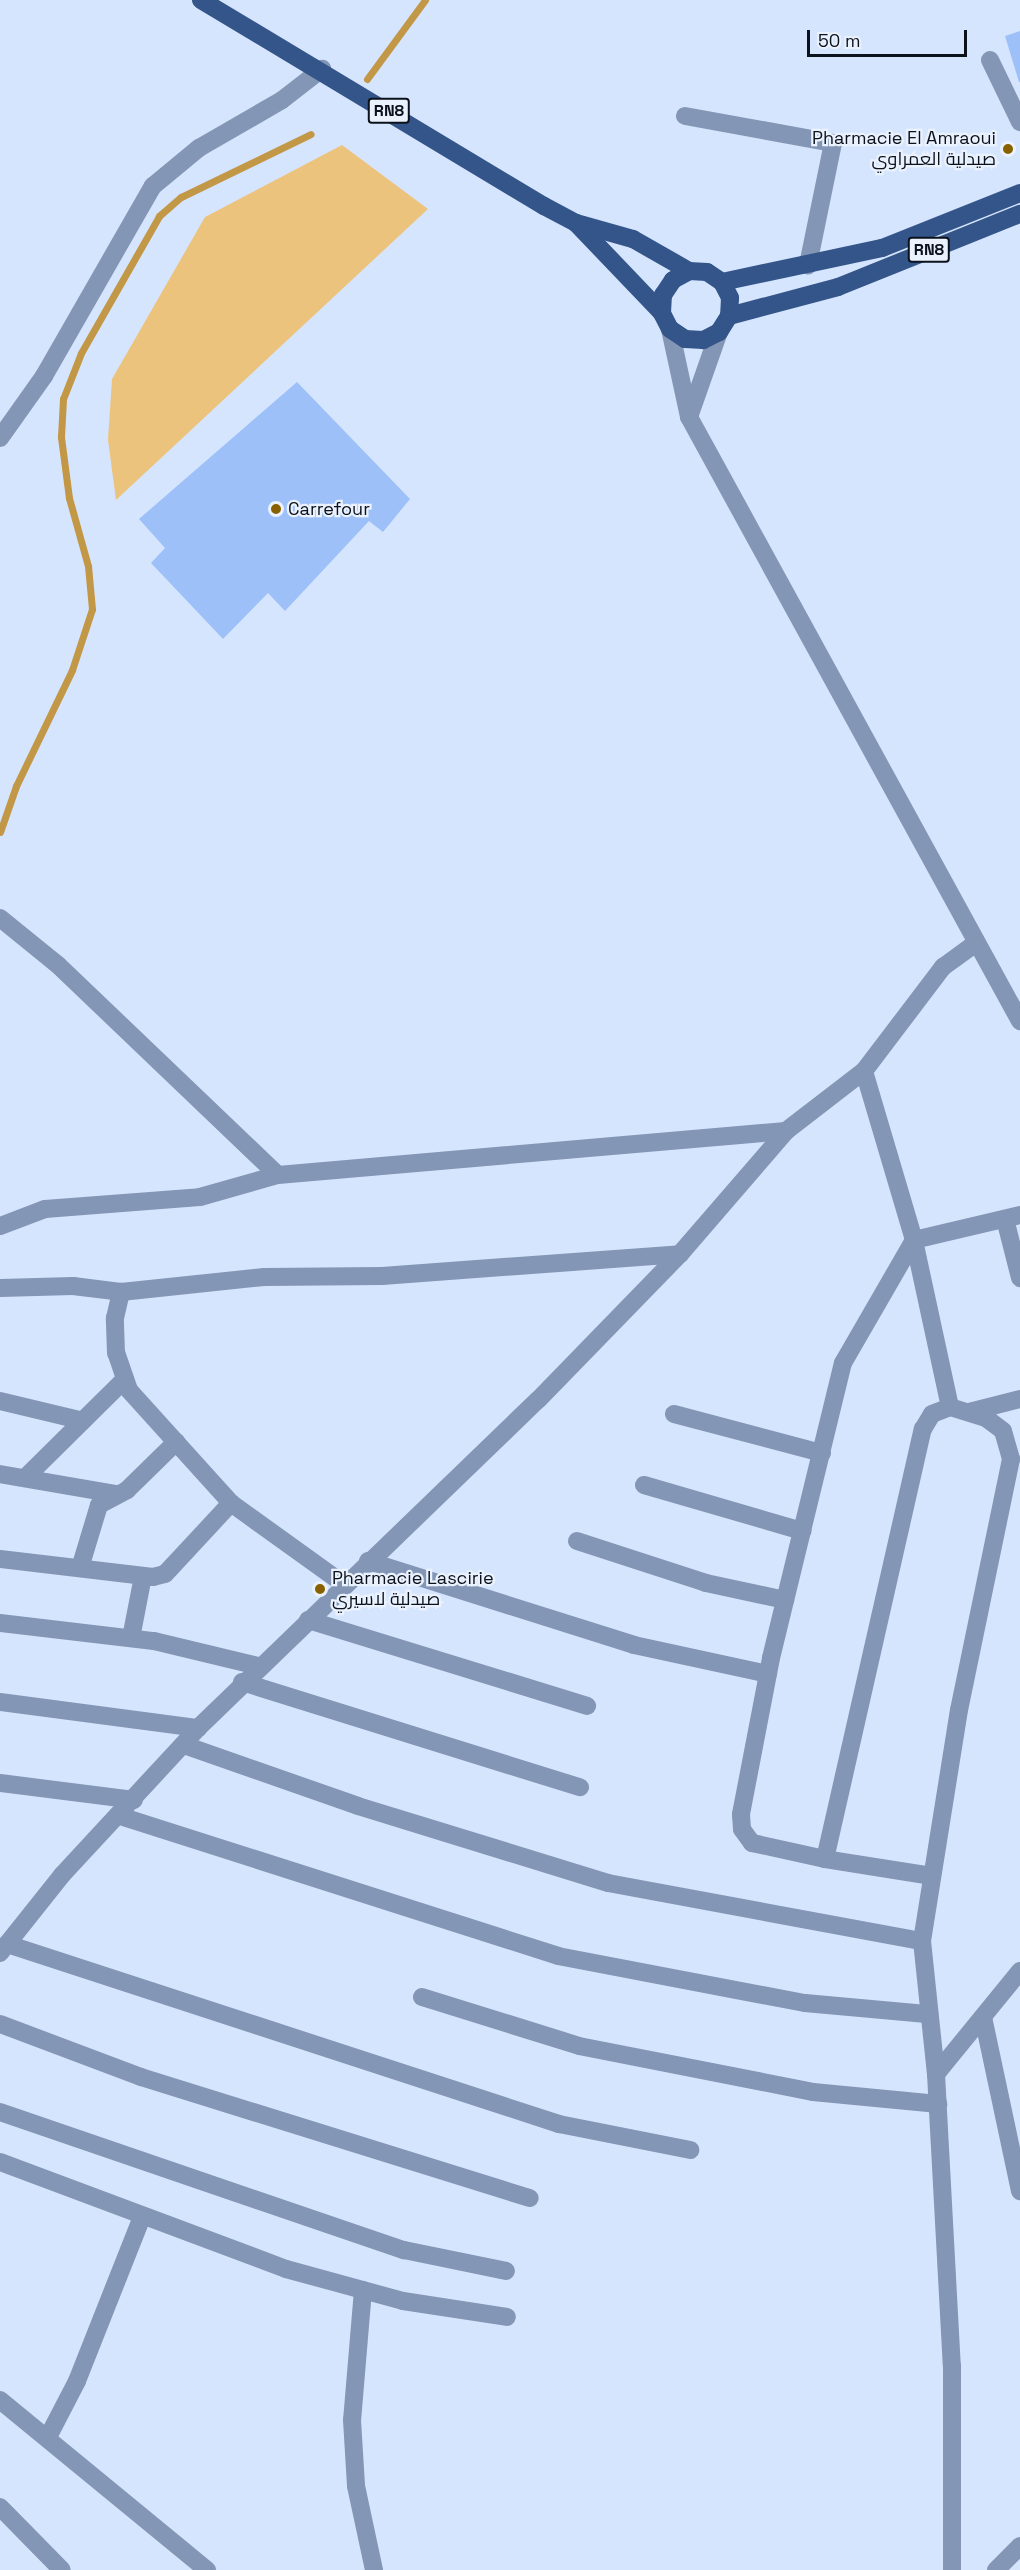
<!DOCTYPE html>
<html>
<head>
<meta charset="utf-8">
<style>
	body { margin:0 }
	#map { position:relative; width:1020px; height:2570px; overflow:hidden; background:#d6e5fe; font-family:"Space Grotesk",Cairo,sans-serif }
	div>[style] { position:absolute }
	.green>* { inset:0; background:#ecc37d }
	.stream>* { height:7px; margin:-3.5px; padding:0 3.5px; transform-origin:3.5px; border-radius:3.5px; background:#c29746 }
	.building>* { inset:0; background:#9dc0f8 }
	.minor>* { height:18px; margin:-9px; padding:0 9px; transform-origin:9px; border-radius:9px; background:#8396b5 }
	.major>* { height:18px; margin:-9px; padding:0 9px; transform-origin:9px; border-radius:9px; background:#345589 }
	.dots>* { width:16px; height:16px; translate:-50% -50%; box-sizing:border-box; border:3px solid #eaf2fe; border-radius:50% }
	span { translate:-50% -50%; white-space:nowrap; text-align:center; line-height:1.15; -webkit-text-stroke:4.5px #eaf2fe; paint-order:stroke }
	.shield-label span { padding:2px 4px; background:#eaf2fe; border:2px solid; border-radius:4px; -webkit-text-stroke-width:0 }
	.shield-label { font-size:16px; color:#0c121c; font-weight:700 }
	.poi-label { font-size:18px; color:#0c121c }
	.right { translate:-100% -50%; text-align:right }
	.left { translate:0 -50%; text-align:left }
	.scale { position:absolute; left:807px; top:30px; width:160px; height:27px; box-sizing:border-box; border:3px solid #0c121c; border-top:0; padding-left:8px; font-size:18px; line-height:21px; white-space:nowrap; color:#0c121c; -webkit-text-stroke:4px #eaf2fe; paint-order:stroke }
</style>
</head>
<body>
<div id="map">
	<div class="green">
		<div style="clip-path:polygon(342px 145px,428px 209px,116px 500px,108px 440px,112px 379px,205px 217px)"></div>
	</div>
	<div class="stream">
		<div style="left:367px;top:79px;width:98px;rotate:-53.7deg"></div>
		<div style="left:0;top:832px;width:49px;rotate:-70.8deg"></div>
		<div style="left:16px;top:786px;width:129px;rotate:-64.2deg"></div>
		<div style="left:72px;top:670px;width:64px;rotate:-71.8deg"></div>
		<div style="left:92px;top:609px;width:43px;rotate:-95.3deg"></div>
		<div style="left:88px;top:566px;width:71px;rotate:-105.6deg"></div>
		<div style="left:69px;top:498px;width:62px;rotate:-97.5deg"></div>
		<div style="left:61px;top:437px;width:38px;rotate:-87deg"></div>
		<div style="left:63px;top:399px;width:49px;rotate:-68.6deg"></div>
		<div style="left:81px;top:353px;width:158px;rotate:-60.3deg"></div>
		<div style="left:159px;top:216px;width:29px;rotate:-41deg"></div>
		<div style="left:181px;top:197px;width:144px;rotate:-25.9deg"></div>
	</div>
	<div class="building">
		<div style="clip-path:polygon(1020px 31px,1020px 82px,1019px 82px,1005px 36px)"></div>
		<div style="clip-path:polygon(297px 382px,410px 499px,383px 532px,369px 521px,285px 611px,268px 593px,223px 639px,151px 563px,165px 548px,139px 519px)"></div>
	</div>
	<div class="minor">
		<div style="left:990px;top:60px;width:69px;rotate:64.2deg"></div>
		<div style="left:685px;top:116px;width:150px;rotate:10.3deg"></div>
		<div style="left:833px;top:143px;width:125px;rotate:101.6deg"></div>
		<div style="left:670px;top:329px;width:90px;rotate:77.8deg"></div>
		<div style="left:689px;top:417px;width:689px;rotate:61.28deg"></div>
		<div style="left:689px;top:417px;width:90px;rotate:-70.6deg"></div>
		<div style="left:0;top:438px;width:76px;rotate:-54.6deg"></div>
		<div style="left:44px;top:376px;width:219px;rotate:-60.2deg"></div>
		<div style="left:153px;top:186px;width:60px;rotate:-39.6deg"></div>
		<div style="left:199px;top:148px;width:96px;rotate:-30deg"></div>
		<div style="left:282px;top:100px;width:51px;rotate:-37.8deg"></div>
		<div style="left:0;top:918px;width:75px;rotate:39deg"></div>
		<div style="left:58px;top:965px;width:304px;rotate:43.7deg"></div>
		<div style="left:1005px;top:1219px;width:61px;rotate:75.7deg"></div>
		<div style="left:0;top:1226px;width:48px;rotate:-20.7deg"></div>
		<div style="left:45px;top:1209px;width:155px;rotate:-4.4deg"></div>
		<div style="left:200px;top:1197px;width:81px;rotate:-15.8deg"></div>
		<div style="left:278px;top:1175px;width:510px;rotate:-4.95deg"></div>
		<div style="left:0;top:1288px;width:73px;rotate:-1.6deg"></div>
		<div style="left:73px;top:1286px;width:48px;rotate:7.1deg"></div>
		<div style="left:0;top:1401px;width:85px;rotate:13.5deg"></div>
		<div style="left:950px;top:1407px;width:171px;rotate:-102.2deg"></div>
		<div style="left:914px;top:1240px;width:109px;rotate:-13.3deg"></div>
		<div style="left:969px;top:1412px;width:53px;rotate:-14.3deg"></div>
		<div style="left:674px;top:1414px;width:153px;rotate:14.8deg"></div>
		<div style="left:0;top:1474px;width:118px;rotate:9.8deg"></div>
		<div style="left:26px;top:1477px;width:139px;rotate:-44.7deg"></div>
		<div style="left:644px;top:1485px;width:165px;rotate:16.2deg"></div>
		<div style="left:577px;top:1541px;width:136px;rotate:18deg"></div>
		<div style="left:706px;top:1583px;width:81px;rotate:12.1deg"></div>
		<div style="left:0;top:1559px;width:154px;rotate:6.7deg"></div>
		<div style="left:153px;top:1577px;width:12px;rotate:-14deg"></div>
		<div style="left:165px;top:1574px;width:97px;rotate:-47.1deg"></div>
		<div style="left:368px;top:1561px;width:279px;rotate:17.5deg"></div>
		<div style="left:634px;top:1645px;width:137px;rotate:12.2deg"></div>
		<div style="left:80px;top:1568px;width:66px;rotate:-73.2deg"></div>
		<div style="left:99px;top:1505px;width:32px;rotate:-28deg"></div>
		<div style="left:127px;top:1490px;width:69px;rotate:-44.4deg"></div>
		<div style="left:345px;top:1585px;width:140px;rotate:-144.3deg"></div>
		<div style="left:231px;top:1503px;width:152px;rotate:-132.1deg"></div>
		<div style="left:129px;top:1390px;width:39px;rotate:-109deg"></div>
		<div style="left:116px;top:1353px;width:35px;rotate:-92deg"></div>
		<div style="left:115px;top:1318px;width:27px;rotate:-77deg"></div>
		<div style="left:121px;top:1292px;width:144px;rotate:-6deg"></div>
		<div style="left:264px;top:1277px;width:118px;rotate:-0.5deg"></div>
		<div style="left:382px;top:1276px;width:299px;rotate:-4.2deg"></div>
		<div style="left:308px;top:1620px;width:292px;rotate:17.1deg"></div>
		<div style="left:0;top:1623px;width:155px;rotate:6.7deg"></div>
		<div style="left:154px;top:1641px;width:107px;rotate:13.5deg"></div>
		<div style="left:131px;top:1638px;width:63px;rotate:-79deg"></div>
		<div style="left:242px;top:1682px;width:354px;rotate:17.3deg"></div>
		<div style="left:0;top:1702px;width:200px;rotate:7.5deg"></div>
		<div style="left:184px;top:1745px;width:184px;rotate:19.3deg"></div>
		<div style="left:358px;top:1806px;width:262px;rotate:17.1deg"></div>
		<div style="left:608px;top:1883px;width:319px;rotate:10.5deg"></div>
		<div style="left:0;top:1783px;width:135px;rotate:7.2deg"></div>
		<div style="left:120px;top:1816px;width:460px;rotate:17.7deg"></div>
		<div style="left:558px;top:1956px;width:251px;rotate:10.8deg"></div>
		<div style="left:805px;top:2003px;width:122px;rotate:5.2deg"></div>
		<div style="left:825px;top:1859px;width:75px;rotate:-167.6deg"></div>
		<div style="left:752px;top:1843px;width:17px;rotate:-126deg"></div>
		<div style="left:742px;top:1829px;width:15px;rotate:-94deg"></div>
		<div style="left:741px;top:1814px;width:159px;rotate:-79.1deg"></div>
		<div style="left:771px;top:1658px;width:304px;rotate:-76.3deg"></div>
		<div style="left:843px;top:1363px;width:142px;rotate:-60deg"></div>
		<div style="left:914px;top:1240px;width:176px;rotate:-106.5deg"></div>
		<div style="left:932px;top:1876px;width:108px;rotate:-171deg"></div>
		<div style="left:825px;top:1859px;width:441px;rotate:-77.2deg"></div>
		<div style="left:923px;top:1429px;width:17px;rotate:-59deg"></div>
		<div style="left:932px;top:1414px;width:19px;rotate:-21deg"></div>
		<div style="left:950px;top:1407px;width:38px;rotate:17deg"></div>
		<div style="left:986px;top:1418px;width:21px;rotate:37deg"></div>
		<div style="left:1003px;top:1431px;width:29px;rotate:74deg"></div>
		<div style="left:1011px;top:1459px;width:256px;rotate:101.7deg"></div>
		<div style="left:959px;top:1710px;width:234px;rotate:99.1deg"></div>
		<div style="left:922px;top:1941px;width:134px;rotate:84deg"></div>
		<div style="left:936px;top:2074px;width:292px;rotate:86.9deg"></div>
		<div style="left:952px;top:2366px;width:204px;rotate:90deg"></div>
		<div style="left:7px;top:1944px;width:581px;rotate:18.06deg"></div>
		<div style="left:559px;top:2124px;width:134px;rotate:11.2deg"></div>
		<div style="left:0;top:1953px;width:100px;rotate:-51.5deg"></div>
		<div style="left:62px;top:1875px;width:200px;rotate:-47.2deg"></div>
		<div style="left:198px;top:1728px;width:472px;rotate:-44deg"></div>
		<div style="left:538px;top:1400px;width:204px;rotate:-45.8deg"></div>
		<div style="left:680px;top:1254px;width:162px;rotate:-49.2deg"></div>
		<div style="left:786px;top:1131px;width:98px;rotate:-37.6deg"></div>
		<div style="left:864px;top:1071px;width:131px;rotate:-52.8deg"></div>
		<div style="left:943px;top:967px;width:41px;rotate:-36deg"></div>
		<div style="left:422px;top:1997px;width:164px;rotate:17.3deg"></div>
		<div style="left:579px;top:2046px;width:238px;rotate:11.1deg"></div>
		<div style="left:813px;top:2092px;width:126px;rotate:5.5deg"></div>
		<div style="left:983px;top:2017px;width:178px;rotate:78deg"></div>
		<div style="left:0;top:2024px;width:151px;rotate:20.6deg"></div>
		<div style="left:141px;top:2077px;width:407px;rotate:17.3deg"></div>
		<div style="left:936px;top:2074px;width:133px;rotate:-50.8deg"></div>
		<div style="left:0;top:2112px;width:427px;rotate:18.9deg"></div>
		<div style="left:404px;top:2250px;width:104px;rotate:11.6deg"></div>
		<div style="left:0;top:2162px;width:305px;rotate:20.5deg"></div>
		<div style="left:286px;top:2269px;width:121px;rotate:15.3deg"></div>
		<div style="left:403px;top:2301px;width:105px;rotate:8.7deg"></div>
		<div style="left:363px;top:2290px;width:130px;rotate:94.8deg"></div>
		<div style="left:352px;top:2420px;width:66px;rotate:86.5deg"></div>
		<div style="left:356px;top:2486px;width:86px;rotate:77.9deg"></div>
		<div style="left:0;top:2400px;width:268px;rotate:39.4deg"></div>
		<div style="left:48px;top:2437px;width:63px;rotate:-62.6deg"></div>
		<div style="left:77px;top:2381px;width:176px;rotate:-68.4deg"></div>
		<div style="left:0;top:2507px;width:88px;rotate:45.5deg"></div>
		<div style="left:996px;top:2570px;width:34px;rotate:-45deg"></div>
	</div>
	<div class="major">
		<div style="left:201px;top:0;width:400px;rotate:31deg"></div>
		<div style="left:544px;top:206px;width:36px;rotate:28deg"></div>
		<div style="left:576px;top:223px;width:59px;rotate:15.7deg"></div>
		<div style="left:633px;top:239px;width:64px;rotate:29.7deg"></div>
		<div style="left:689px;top:271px;width:18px;rotate:3deg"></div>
		<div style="left:707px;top:272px;width:18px;rotate:34deg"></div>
		<div style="left:722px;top:282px;width:18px;rotate:63deg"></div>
		<div style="left:730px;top:298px;width:18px;rotate:93deg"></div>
		<div style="left:729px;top:316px;width:19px;rotate:122deg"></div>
		<div style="left:719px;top:332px;width:18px;rotate:153deg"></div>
		<div style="left:703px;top:340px;width:18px;rotate:-177deg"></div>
		<div style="left:685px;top:339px;width:18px;rotate:-146deg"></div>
		<div style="left:670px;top:329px;width:18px;rotate:-117deg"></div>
		<div style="left:662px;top:313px;width:18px;rotate:-87deg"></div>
		<div style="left:663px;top:295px;width:18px;rotate:-56deg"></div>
		<div style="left:673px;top:280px;width:18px;rotate:-29deg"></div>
		<div style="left:576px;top:223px;width:124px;rotate:46.3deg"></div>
		<div style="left:722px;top:282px;width:164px;rotate:-12deg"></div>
		<div style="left:882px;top:248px;width:149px;rotate:-21.7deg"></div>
		<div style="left:729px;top:316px;width:113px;rotate:-14.9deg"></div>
		<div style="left:838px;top:287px;width:196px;rotate:-21.9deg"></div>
	</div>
	<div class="dots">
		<div style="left:1008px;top:149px;background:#886000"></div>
		<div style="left:276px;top:509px;background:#886000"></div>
		<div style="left:320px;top:1589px;background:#886000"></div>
	</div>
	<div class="shield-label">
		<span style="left:389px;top:111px">RN8</span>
		<span style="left:929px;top:250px">RN8</span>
	</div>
	<div class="poi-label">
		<span class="right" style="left:996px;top:149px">Pharmacie El Amraoui<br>صيدلية العمراوي</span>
		<span class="left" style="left:288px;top:509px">Carrefour</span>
		<span class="left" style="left:332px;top:1589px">Pharmacie Lascirie<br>صيدلية لاسيري</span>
	</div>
	<div class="scale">50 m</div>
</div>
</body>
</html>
